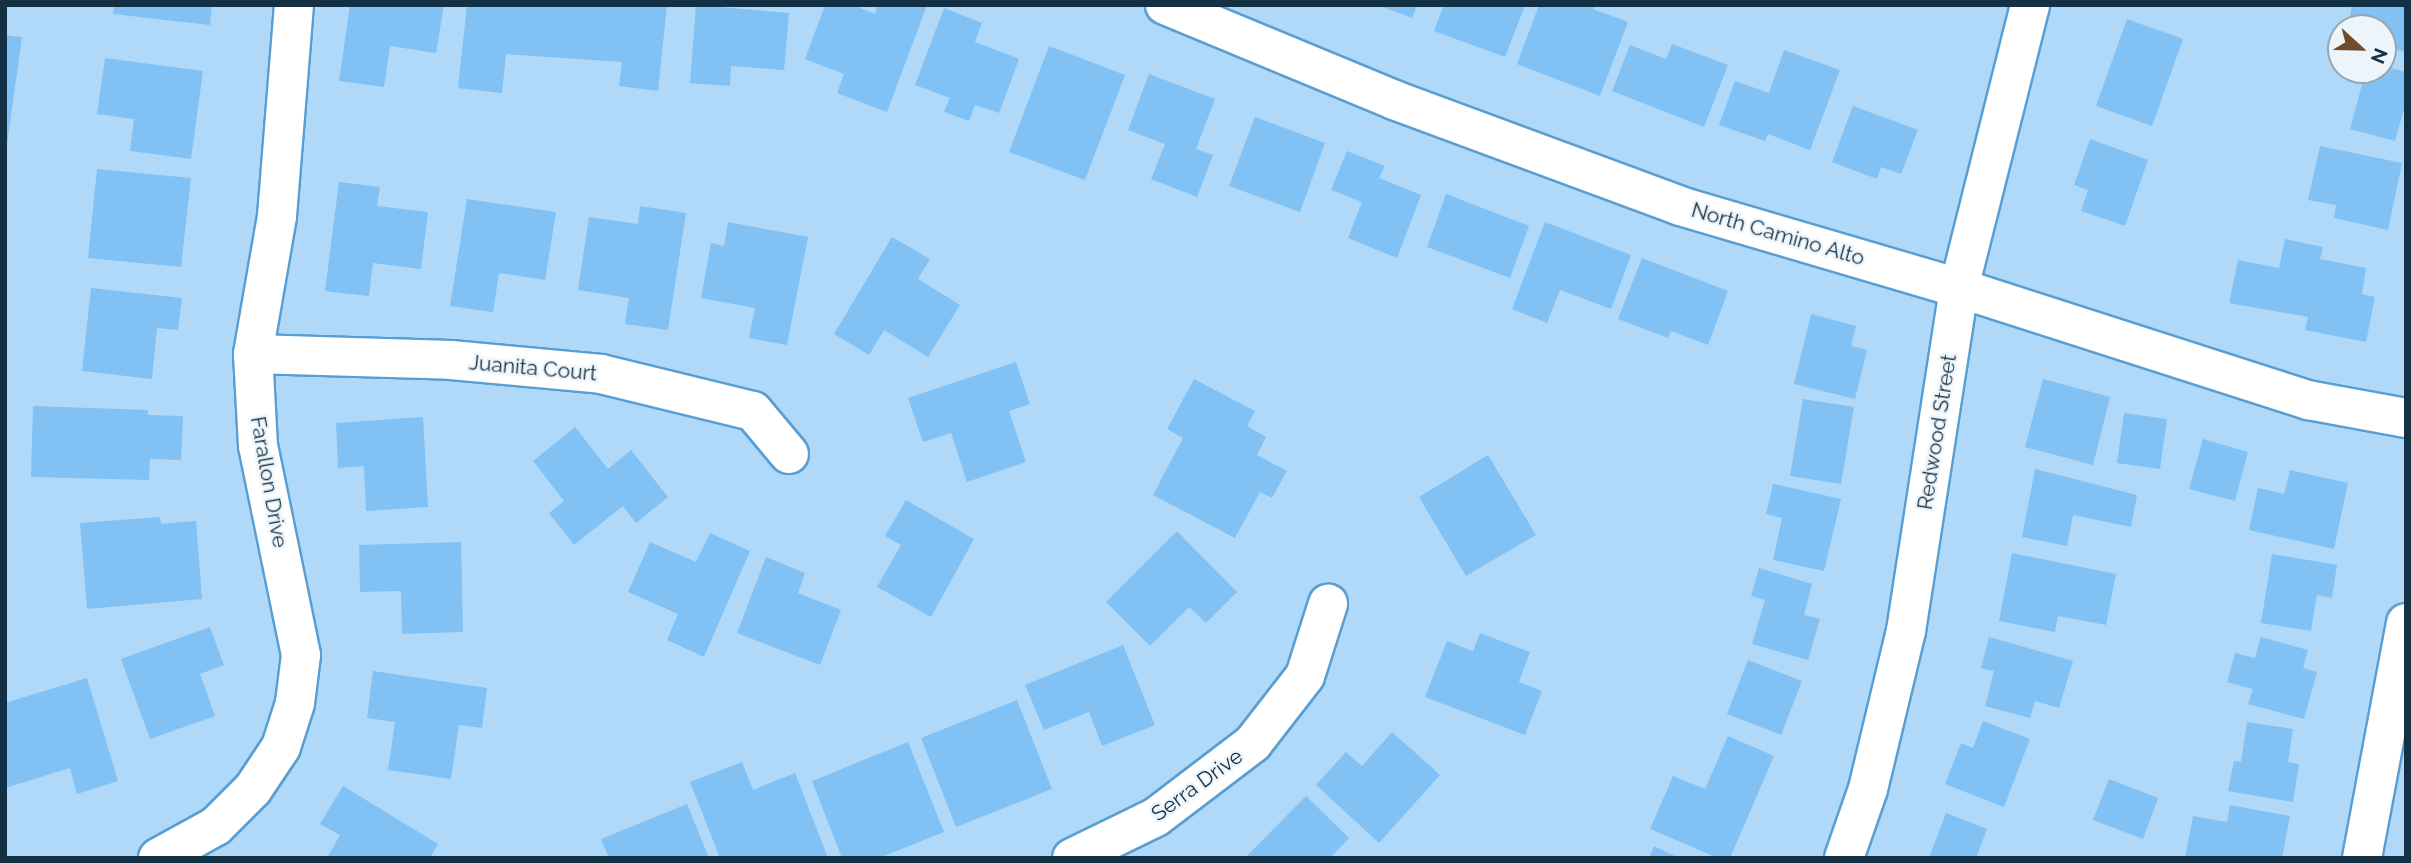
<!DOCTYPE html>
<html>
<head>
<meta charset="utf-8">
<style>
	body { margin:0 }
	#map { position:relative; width:2411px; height:863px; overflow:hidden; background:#b0d9f9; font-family:Raleway,sans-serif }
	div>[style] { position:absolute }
	.building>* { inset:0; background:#81c1f3 }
	.roads { filter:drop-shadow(2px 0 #599ed2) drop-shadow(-2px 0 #599ed2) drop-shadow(0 2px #599ed2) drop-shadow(0 -2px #599ed2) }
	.minor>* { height:38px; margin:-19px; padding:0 19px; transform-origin:19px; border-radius:19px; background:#fff }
	.tertiary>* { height:38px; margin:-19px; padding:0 19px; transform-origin:19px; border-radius:19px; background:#fff }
	.secondary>* { height:38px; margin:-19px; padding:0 19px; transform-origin:19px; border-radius:19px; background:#fff }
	span { translate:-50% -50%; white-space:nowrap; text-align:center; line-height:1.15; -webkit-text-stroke:5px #eef5fa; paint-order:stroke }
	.street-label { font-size:21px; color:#133045 }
	.frame { position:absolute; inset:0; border:7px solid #133045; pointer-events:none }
	.north { position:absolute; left:2327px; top:14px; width:70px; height:70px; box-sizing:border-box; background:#eef5fa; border:2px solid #96a6b2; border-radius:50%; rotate:112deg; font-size:19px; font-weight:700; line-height:28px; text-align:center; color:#133045 }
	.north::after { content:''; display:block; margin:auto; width:24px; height:32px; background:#724c29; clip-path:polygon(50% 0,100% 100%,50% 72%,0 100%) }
</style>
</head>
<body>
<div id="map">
	<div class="building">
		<div style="clip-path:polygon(114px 5px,212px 5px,210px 25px,113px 14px)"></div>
		<div style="clip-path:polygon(350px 5px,444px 5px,436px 53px,390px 46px,384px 87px,339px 81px)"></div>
		<div style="clip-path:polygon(467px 5px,667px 5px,658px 91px,619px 86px,622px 62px,506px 54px,502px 93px,458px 88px)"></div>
		<div style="clip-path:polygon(696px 5px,789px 13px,784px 70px,731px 66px,730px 86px,690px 83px)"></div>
		<div style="clip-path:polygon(825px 5px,853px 5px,875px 14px,878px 5px,927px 5px,887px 112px,837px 93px,844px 74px,805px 59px)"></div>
		<div style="clip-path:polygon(1378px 5px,1417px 5px,1412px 18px)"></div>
		<div style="clip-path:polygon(1517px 5px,1524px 8px,1505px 57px,1434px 31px,1443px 7px,1439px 5px)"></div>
		<div style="clip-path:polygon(1539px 5px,1595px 5px,1593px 9px,1628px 22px,1600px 96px,1517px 64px)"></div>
		<div style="clip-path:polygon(2352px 5px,2406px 5px,2406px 52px,2383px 47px,2383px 28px,2348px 28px)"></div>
		<div style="clip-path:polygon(944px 8px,982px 23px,975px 42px,1019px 59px,999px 113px,975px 105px,969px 121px,944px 112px,950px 98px,915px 85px)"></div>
		<div style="clip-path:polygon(2127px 19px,2183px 39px,2152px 126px,2096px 106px)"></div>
		<div style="clip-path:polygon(5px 35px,22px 37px,7px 144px,5px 144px)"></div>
		<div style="clip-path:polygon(1672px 44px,1728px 65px,1704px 127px,1612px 91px,1630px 45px,1666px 59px)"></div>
		<div style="clip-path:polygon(1049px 46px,1125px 75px,1085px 180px,1009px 152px)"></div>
		<div style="clip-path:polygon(1784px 50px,1840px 70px,1810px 150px,1768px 134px,1765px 141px,1719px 125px,1735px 81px,1769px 93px)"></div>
		<div style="clip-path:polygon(105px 58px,203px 71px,191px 159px,130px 151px,134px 119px,97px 114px)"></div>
		<div style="clip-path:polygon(2383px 66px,2406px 72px,2406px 102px,2395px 141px,2350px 129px,2366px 70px,2383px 70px)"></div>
		<div style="clip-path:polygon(1149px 74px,1215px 99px,1196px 149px,1213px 155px,1197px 197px,1151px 179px,1165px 144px,1128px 130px)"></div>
		<div style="clip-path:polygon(1853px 106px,1918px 130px,1901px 174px,1881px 167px,1877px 179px,1832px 162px)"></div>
		<div style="clip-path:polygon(1255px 117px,1325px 143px,1300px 212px,1229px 186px)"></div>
		<div style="clip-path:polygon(2090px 139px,2148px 160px,2125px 226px,2081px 211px,2088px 190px,2074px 185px)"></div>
		<div style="clip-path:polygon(2320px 146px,2402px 163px,2388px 230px,2334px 218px,2336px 205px,2308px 200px)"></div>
		<div style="clip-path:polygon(1347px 151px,1385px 166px,1379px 178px,1421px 195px,1397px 258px,1348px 238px,1362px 202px,1331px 190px)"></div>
		<div style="clip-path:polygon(97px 169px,191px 178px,181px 267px,88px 258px)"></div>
		<div style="clip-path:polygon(339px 182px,380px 187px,377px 206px,428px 212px,421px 269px,373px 263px,369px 296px,325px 291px)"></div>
		<div style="clip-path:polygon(1446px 194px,1529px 226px,1510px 278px,1427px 247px)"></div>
		<div style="clip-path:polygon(467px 199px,556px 212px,545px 280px,499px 273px,493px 312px,450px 306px)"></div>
		<div style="clip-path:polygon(640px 206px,686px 213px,668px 330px,625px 324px,629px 298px,578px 290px,589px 217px,638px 224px)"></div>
		<div style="clip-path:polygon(728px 222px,808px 237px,787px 345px,749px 338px,755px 308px,701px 298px,711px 243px,724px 246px)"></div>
		<div style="clip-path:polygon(1545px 222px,1631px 255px,1611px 309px,1560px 290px,1547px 323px,1512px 309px)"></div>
		<div style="clip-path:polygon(892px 237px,930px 259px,918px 279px,960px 305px,928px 357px,884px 330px,869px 355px,834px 334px)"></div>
		<div style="clip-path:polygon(2285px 239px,2323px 247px,2320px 259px,2366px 268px,2362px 294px,2375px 297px,2366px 342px,2305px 330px,2308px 317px,2229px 303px,2238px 260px,2279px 268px)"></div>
		<div style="clip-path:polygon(1642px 258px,1728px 291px,1708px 345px,1671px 331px,1668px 338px,1618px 319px)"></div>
		<div style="clip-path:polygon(91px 288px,182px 298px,178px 330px,157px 328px,152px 379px,82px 371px)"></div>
		<div style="clip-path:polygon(1811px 314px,1856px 326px,1851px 346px,1867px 350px,1855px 399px,1794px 384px)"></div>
		<div style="clip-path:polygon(1016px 362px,1030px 404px,1009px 411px,1026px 462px,967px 482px,951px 433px,923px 442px,908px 398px)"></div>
		<div style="clip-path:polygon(1194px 379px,1255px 411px,1247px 426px,1266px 437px,1257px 455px,1287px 471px,1272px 498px,1260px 492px,1235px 538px,1153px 495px,1183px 438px,1167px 429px)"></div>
		<div style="clip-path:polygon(2043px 379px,2110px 397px,2093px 465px,2025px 447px)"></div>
		<div style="clip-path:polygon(1803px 399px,1854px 407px,1841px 484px,1790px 476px)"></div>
		<div style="clip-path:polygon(33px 406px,148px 410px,148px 415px,183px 416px,181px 460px,150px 459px,149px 480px,31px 477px)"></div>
		<div style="clip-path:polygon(2124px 413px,2167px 419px,2160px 469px,2117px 463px)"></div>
		<div style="clip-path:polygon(423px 417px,428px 507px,366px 511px,364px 466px,338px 468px,336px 423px)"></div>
		<div style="clip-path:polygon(575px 427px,608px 469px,631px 450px,668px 497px,636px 523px,623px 506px,574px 545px,549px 513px,564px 501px,533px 461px)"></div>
		<div style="clip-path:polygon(2203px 439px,2248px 452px,2235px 501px,2189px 489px)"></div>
		<div style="clip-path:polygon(1488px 455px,1536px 535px,1466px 576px,1419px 497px)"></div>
		<div style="clip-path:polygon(2035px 469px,2137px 495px,2131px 527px,2073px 515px,2067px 546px,2022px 537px)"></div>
		<div style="clip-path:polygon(2290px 470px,2348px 483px,2334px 549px,2249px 530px,2258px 488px,2284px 494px)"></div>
		<div style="clip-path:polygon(1773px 484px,1841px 499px,1824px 571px,1773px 560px,1782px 518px,1766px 514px)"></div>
		<div style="clip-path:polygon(906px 500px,974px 539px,931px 617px,877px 587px,901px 545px,885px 536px)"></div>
		<div style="clip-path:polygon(160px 517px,161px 524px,196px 521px,202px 599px,87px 609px,80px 523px)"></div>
		<div style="clip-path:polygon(1177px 531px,1237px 592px,1206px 623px,1189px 607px,1150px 646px,1106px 602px)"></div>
		<div style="clip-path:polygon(710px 533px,750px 551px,704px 657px,667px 640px,678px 614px,628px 592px,650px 542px,696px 562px)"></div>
		<div style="clip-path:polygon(461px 542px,463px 632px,402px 634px,401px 591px,360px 592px,359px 545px)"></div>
		<div style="clip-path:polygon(2012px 553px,2116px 574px,2106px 625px,2058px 616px,2055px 632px,1999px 621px)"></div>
		<div style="clip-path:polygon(2272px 554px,2337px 565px,2332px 598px,2317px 595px,2311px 631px,2261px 623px)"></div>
		<div style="clip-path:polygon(766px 557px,805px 573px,798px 593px,841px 610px,820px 665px,737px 633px)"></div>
		<div style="clip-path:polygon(1759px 568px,1812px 584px,1804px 615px,1820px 619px,1808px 660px,1752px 644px,1765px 600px,1751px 596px)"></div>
		<div style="clip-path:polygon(210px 627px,224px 665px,200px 674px,215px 716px,150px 739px,121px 659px)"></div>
		<div style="clip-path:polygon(1480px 633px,1530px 652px,1519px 682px,1542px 691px,1525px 735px,1425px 697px,1447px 641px,1473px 651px)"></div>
		<div style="clip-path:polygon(1989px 637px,2073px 661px,2059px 708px,2035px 701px,2030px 718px,1985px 706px,1994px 671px,1981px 668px)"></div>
		<div style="clip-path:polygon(2261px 637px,2308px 650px,2303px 668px,2317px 672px,2304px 719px,2248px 704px,2253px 689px,2227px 682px,2235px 653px,2255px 658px)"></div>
		<div style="clip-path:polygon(1123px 645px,1155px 725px,1102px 746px,1089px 712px,1044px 730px,1025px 685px)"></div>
		<div style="clip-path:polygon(1748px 660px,1802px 681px,1781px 735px,1727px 714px)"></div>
		<div style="clip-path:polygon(373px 671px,487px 688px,482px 728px,459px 725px,451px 779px,388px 770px,395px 722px,367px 718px)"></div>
		<div style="clip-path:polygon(87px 678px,118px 781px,77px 794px,70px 768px,5px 788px,5px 703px)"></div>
		<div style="clip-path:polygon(1017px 700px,1052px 789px,956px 827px,921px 738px)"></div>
		<div style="clip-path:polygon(1983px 721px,2030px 739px,2004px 807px,1945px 784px,1961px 743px,1973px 748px)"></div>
		<div style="clip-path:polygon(2247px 722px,2293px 729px,2288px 762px,2299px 764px,2293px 802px,2228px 791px,2234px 761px,2241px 762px)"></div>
		<div style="clip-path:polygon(1392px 732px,1440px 775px,1379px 843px,1316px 785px,1346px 752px,1362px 766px)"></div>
		<div style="clip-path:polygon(1728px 736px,1774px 756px,1730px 858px,1718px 858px,1650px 829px,1673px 776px,1705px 789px)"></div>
		<div style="clip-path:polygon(908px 742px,944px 832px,879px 858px,842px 858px,812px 781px)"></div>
		<div style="clip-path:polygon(742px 762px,753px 790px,795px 773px,828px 858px,720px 858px,690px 782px)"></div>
		<div style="clip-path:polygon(2109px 779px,2158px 798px,2143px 839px,2093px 820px)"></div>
		<div style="clip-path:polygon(343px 786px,438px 844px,430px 858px,327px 858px,340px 835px,320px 824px)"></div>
		<div style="clip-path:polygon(1306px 796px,1349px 838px,1330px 858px,1245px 858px)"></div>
		<div style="clip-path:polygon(687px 804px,709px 858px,609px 858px,601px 839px)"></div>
		<div style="clip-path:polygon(2230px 805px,2290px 816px,2282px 858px,2185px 858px,2193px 816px,2227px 822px)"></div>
		<div style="clip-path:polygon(1946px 813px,1987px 829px,1976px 858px,1929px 858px)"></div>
		<div style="clip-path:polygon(1654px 846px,1679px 858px,1649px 858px)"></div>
	</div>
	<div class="roads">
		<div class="minor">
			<div style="left:253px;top:354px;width:198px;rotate:1.7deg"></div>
			<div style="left:451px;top:360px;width:151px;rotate:5.3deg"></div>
			<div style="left:601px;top:374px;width:156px;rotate:13.7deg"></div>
			<div style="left:753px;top:411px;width:56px;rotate:50.1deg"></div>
			<div style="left:158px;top:858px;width:66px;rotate:-28.9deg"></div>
			<div style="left:216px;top:826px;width:52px;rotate:-45deg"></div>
			<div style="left:253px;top:789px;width:50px;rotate:-56.3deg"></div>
			<div style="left:281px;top:747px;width:46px;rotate:-72.3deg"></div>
			<div style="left:295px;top:703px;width:48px;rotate:-82.9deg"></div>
			<div style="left:301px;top:655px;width:213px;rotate:-101.6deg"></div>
			<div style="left:258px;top:446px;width:92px;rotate:-93.1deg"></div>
			<div style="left:253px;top:354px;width:140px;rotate:-80.1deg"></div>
			<div style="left:277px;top:216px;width:212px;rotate:-85.4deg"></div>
			<div style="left:1072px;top:858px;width:93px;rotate:-26deg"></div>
			<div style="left:1156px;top:817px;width:122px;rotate:-37.3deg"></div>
			<div style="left:1253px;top:743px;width:85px;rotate:-52.2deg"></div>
			<div style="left:1305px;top:676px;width:76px;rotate:-72.3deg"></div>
			<div style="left:2362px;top:858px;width:239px;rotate:-79.4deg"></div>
		</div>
		<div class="tertiary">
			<div style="left:1165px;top:5px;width:248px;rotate:22.5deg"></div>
			<div style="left:1394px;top:100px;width:305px;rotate:20.3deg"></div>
			<div style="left:1680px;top:206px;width:291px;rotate:16.4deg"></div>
			<div style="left:1959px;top:288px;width:367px;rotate:17.8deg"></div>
			<div style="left:2308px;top:400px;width:100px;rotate:10.4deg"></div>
		</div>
		<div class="secondary">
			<div style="left:1844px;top:858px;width:73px;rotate:-70.8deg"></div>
			<div style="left:1868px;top:789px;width:163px;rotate:-76.5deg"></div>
			<div style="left:1906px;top:631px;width:347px;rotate:-81.2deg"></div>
			<div style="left:1959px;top:288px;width:292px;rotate:-75.9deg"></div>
		</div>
	</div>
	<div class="street-label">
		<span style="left:1778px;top:234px;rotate:16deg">North Camino Alto</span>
		<span style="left:533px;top:368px;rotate:5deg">Juanita Court</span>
		<span style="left:1937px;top:432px;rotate:-81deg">Redwood Street</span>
		<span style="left:269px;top:482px;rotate:80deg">Farallon Drive</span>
		<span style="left:1197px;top:785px;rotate:-36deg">Serra Drive</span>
	</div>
	<div class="frame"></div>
	<div class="north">N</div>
</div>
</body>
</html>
